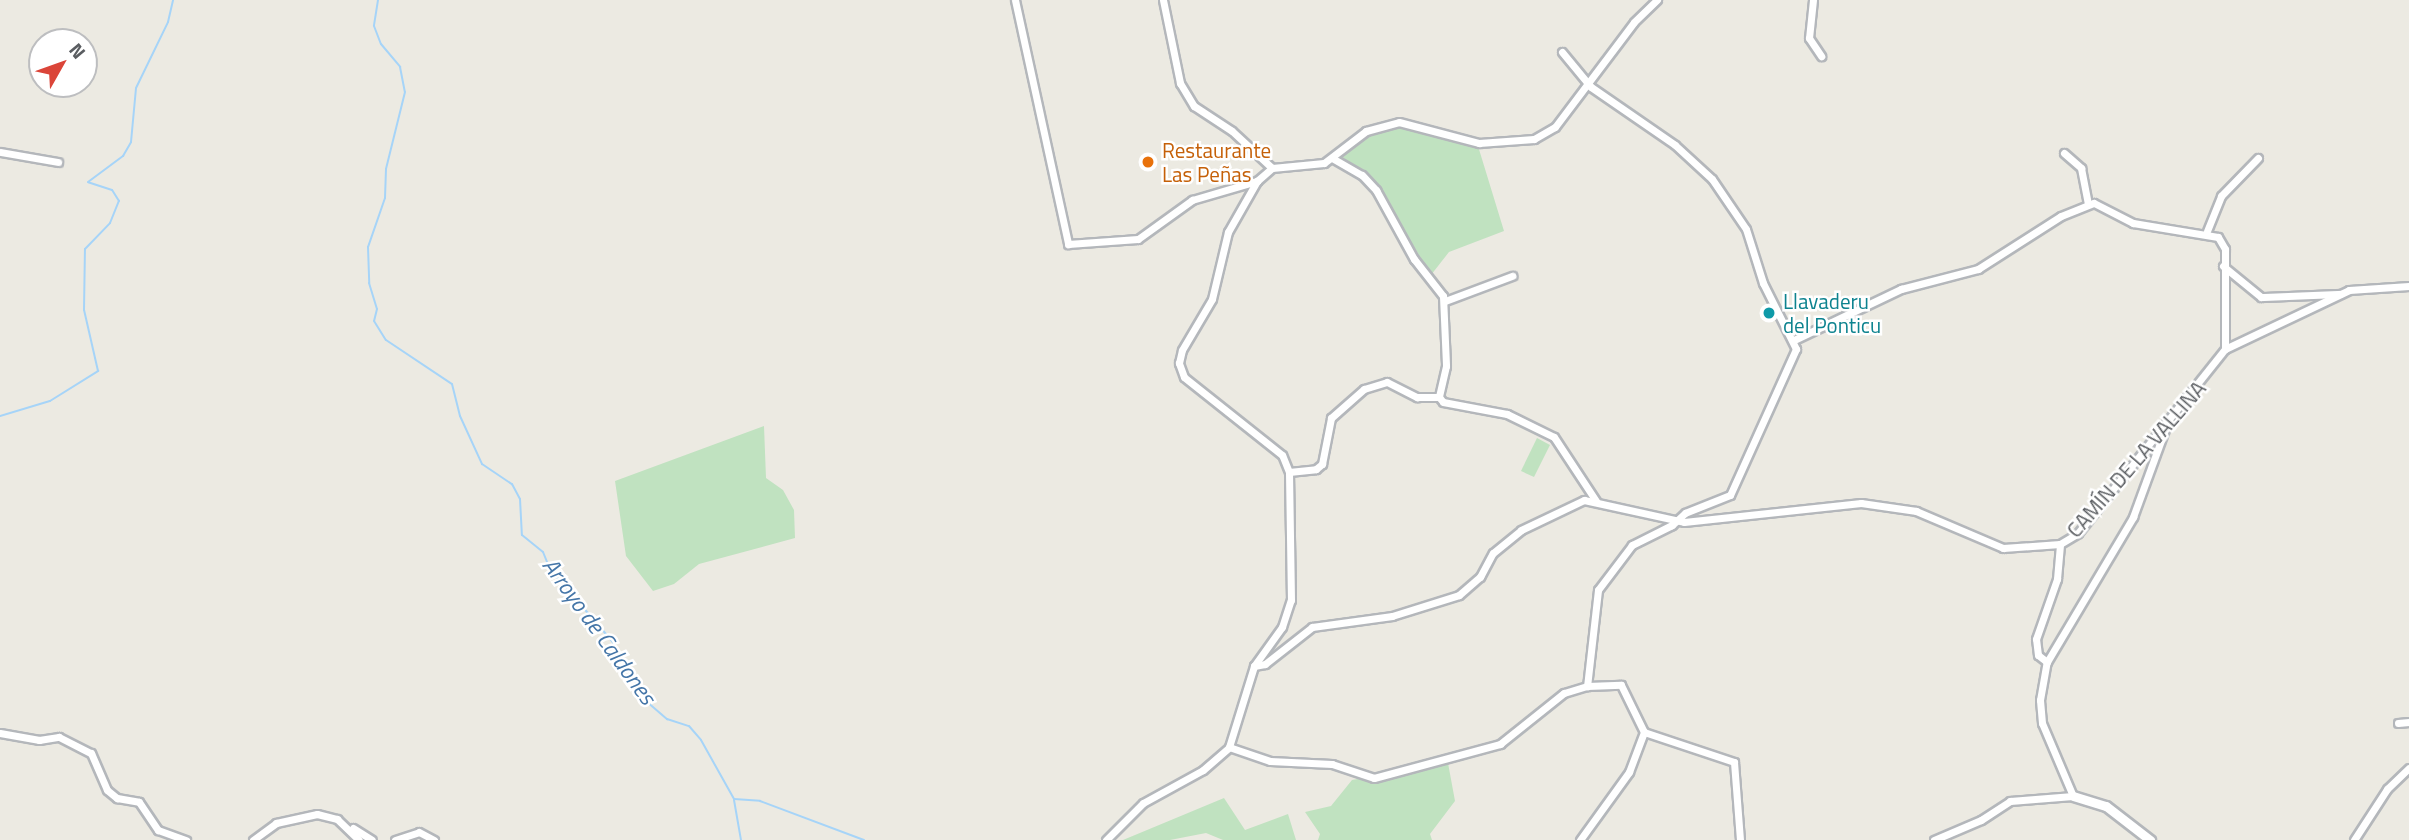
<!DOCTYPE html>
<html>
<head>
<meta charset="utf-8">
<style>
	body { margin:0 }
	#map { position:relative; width:2409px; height:840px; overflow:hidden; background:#eceae2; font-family:"Titillium Web",sans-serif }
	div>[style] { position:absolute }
	.green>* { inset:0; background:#c0e2c0 }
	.stream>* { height:2px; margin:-1px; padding:0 1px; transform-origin:1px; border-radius:1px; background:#a6d4f8 }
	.roads { filter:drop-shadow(2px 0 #b4b7bb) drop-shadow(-2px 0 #b4b7bb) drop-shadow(0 2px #b4b7bb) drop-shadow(0 -2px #b4b7bb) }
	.minor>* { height:7px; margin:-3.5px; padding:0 3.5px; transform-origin:3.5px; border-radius:3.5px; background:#fff }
	.tertiary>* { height:9px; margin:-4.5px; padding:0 4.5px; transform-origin:4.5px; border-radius:4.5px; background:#fff }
	.dots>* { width:19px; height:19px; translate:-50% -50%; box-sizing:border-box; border:4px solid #fff; border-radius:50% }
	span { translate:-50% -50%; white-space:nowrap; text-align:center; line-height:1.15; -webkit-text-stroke:5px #fff; paint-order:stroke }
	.food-label { font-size:21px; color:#c56008 }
	.left { translate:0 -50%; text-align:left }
	.culture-label { font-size:21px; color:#0d838f }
	.street-label { font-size:21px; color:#5a5d61 }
	.water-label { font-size:23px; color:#4576a8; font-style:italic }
	.north { position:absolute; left:28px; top:28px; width:70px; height:70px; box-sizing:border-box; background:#fff; border:2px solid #bdbec0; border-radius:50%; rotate:50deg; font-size:19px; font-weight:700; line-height:28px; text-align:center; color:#5a5d61 }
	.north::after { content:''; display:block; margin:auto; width:24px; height:32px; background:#db4539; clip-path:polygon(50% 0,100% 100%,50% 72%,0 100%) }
</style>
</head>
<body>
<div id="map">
	<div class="green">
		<div style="clip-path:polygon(1397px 125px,1478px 146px,1504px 231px,1449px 252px,1431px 275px,1376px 184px,1341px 156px,1363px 137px)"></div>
		<div style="clip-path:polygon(764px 426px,766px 478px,783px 490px,794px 510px,795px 538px,699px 564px,674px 584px,653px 591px,626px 556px,615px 481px)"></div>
		<div style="clip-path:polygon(1537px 438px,1550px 445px,1534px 477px,1521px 471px)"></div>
		<div style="clip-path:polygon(1448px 763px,1455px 801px,1430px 834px,1432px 840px,1318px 840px,1320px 834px,1305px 812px,1331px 806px,1352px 780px)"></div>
		<div style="clip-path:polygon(1224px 798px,1245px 830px,1288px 814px,1296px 840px,1223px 840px,1206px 833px,1170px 840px,1123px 840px)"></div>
	</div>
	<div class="stream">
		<div style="left:378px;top:0;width:26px;rotate:99deg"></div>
		<div style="left:374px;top:26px;width:19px;rotate:69deg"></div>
		<div style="left:381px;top:44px;width:30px;rotate:50deg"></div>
		<div style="left:400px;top:67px;width:25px;rotate:79deg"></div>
		<div style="left:405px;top:92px;width:79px;rotate:103.9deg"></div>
		<div style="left:386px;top:169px;width:29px;rotate:92deg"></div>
		<div style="left:385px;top:198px;width:52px;rotate:109.1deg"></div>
		<div style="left:368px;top:247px;width:36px;rotate:88deg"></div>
		<div style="left:369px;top:283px;width:27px;rotate:73deg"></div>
		<div style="left:377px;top:309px;width:12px;rotate:104deg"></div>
		<div style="left:374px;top:321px;width:22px;rotate:58deg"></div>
		<div style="left:386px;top:340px;width:79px;rotate:33.7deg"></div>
		<div style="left:452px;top:384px;width:33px;rotate:76deg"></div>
		<div style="left:460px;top:416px;width:53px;rotate:65.4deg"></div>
		<div style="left:482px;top:464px;width:36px;rotate:34deg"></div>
		<div style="left:512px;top:484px;width:17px;rotate:62deg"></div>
		<div style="left:520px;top:499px;width:36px;rotate:87deg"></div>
		<div style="left:522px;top:535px;width:27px;rotate:39deg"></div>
		<div style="left:543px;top:552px;width:18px;rotate:68deg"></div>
		<div style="left:550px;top:569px;width:95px;rotate:49.3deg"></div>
		<div style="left:612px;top:641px;width:69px;rotate:60.5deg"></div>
		<div style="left:646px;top:701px;width:28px;rotate:41deg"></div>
		<div style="left:667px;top:719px;width:23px;rotate:18deg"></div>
		<div style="left:689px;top:726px;width:18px;rotate:49deg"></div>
		<div style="left:701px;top:740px;width:68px;rotate:60.8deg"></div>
		<div style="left:734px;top:799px;width:26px;rotate:4deg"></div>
		<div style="left:760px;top:801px;width:111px;rotate:20.6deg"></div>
		<div style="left:0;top:416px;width:52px;rotate:-16.7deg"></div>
		<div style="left:50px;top:401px;width:57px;rotate:-32deg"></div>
		<div style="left:98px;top:371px;width:63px;rotate:-102.9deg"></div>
		<div style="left:84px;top:310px;width:61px;rotate:-89.1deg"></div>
		<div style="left:85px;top:249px;width:36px;rotate:-46deg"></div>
		<div style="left:110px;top:223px;width:24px;rotate:-68deg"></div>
		<div style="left:119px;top:201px;width:13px;rotate:-122deg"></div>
		<div style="left:112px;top:190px;width:25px;rotate:-162deg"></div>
		<div style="left:88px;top:182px;width:44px;rotate:-36.6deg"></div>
		<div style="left:123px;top:156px;width:16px;rotate:-60deg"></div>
		<div style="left:131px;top:142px;width:54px;rotate:-84.7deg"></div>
		<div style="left:136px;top:88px;width:73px;rotate:-64.1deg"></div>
		<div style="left:168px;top:22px;width:23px;rotate:-77deg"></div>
		<div style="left:734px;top:800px;width:41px;rotate:80.1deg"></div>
	</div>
	<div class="roads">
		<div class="minor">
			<div style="left:1015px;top:0;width:250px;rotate:77.7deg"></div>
			<div style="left:1068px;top:244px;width:70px;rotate:-4.1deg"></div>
			<div style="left:1138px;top:239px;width:67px;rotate:-35.8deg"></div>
			<div style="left:1192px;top:200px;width:68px;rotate:-16.3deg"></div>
			<div style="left:1163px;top:0;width:85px;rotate:78.4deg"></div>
			<div style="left:1180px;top:83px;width:27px;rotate:59deg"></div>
			<div style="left:1194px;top:106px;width:45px;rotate:33.3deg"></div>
			<div style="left:1232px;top:131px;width:54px;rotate:42.8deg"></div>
			<div style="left:1813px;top:0;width:38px;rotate:96deg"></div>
			<div style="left:1809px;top:38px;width:22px;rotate:56deg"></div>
			<div style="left:1562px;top:52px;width:45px;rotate:50.4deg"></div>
			<div style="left:1591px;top:87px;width:102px;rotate:34.6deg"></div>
			<div style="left:1675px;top:145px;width:50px;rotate:42.6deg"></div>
			<div style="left:1712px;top:179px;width:60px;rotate:55.8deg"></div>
			<div style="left:1746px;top:229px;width:57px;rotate:72.5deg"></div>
			<div style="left:1763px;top:283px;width:74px;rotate:63.4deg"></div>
			<div style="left:1796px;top:349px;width:160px;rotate:114.3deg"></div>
			<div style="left:1730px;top:495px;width:48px;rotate:158.2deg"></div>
			<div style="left:1685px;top:513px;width:18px;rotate:137deg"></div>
			<div style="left:1672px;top:525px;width:45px;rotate:153.4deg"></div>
			<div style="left:1632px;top:545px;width:56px;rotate:127.1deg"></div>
			<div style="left:1598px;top:590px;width:97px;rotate:96.5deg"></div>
			<div style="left:0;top:152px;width:59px;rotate:9.8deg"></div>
			<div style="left:2064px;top:153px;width:23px;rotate:41deg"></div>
			<div style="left:2081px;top:168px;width:36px;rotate:79deg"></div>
			<div style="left:1332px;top:158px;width:34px;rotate:30deg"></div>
			<div style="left:1362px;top:175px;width:21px;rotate:47deg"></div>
			<div style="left:1376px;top:190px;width:79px;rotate:61.2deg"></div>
			<div style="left:1414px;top:259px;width:47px;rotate:51.9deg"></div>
			<div style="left:1443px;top:296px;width:70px;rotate:87.5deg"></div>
			<div style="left:1446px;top:366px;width:32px;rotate:103deg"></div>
			<div style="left:1439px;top:397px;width:6px;rotate:51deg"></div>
			<div style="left:1443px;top:402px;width:65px;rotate:10.6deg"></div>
			<div style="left:1507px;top:414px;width:52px;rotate:26.1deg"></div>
			<div style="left:1554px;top:437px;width:77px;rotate:56.7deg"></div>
			<div style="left:1272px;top:168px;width:52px;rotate:-5.5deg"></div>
			<div style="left:1324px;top:163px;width:53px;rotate:-37.3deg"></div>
			<div style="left:1366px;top:131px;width:34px;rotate:-15deg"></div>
			<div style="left:1399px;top:122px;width:83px;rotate:14.7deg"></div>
			<div style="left:1479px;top:143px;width:55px;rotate:-4.2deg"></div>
			<div style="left:1534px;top:139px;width:24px;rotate:-30deg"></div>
			<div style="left:1555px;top:127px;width:131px;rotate:-53deg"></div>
			<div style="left:1634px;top:22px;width:32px;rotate:-44deg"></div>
			<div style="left:2207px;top:231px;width:38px;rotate:-68deg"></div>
			<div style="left:2221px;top:196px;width:53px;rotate:-45.8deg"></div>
			<div style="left:2223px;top:266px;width:49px;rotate:39.2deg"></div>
			<div style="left:2261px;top:297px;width:79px;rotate:-2.2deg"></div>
			<div style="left:1445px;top:301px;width:72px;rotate:-20.5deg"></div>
			<div style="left:1794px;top:340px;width:119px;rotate:-25.5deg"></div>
			<div style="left:1901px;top:289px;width:80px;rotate:-14.6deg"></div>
			<div style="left:1978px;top:269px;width:98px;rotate:-32.6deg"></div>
			<div style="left:2061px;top:216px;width:35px;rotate:-22deg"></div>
			<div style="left:2094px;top:203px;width:44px;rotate:27.1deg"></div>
			<div style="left:2133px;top:223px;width:86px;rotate:9.4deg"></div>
			<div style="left:2218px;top:237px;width:14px;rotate:60deg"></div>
			<div style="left:2225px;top:249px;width:100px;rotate:90deg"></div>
			<div style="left:1289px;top:472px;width:27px;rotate:-6deg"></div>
			<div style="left:1316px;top:469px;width:8px;rotate:-40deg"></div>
			<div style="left:1322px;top:464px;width:47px;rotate:-78.9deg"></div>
			<div style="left:1331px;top:418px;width:44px;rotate:-41.3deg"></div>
			<div style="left:1364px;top:389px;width:24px;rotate:-17deg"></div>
			<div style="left:1387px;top:382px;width:34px;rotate:27deg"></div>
			<div style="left:1417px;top:397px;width:22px"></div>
			<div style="left:2047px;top:662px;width:11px;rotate:-142deg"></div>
			<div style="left:2038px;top:655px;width:16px;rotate:-97deg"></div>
			<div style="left:2036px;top:639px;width:64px;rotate:-70.7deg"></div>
			<div style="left:2057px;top:579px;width:35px;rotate:-85deg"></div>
			<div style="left:1254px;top:666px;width:11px;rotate:-10deg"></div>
			<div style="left:1265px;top:664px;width:60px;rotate:-38.2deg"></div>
			<div style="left:1312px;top:627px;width:81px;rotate:-7.8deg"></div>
			<div style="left:1392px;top:616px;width:70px;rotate:-17.4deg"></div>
			<div style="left:1459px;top:595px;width:28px;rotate:-41deg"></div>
			<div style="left:1480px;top:577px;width:27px;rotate:-62deg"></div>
			<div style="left:1493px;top:553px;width:36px;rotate:-39deg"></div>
			<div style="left:1521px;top:530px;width:70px;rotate:-25.5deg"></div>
			<div style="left:1584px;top:500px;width:102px;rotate:12.4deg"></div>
			<div style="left:1684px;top:522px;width:178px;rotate:-6.1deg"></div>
			<div style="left:1861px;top:503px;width:56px;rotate:8.3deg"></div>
			<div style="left:1916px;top:511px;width:95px;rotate:23deg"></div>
			<div style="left:2003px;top:548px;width:57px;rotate:-4deg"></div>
			<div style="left:2060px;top:544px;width:21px;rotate:-31deg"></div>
			<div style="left:2078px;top:533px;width:236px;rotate:-51.4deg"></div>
			<div style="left:2225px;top:349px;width:137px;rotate:-25.4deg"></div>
			<div style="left:2349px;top:290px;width:60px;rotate:-3.8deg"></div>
			<div style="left:2398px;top:723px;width:11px;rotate:-5deg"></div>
			<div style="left:0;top:733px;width:40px;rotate:10deg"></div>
			<div style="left:39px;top:740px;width:20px;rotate:-9deg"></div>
			<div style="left:59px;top:737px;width:36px;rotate:27deg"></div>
			<div style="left:91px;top:753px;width:40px;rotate:66.6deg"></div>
			<div style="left:107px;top:790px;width:13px;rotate:39deg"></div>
			<div style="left:117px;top:798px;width:22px;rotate:10deg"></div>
			<div style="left:139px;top:802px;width:34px;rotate:56deg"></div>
			<div style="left:158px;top:830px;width:30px;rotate:20deg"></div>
			<div style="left:1229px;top:747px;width:43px;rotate:18.9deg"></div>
			<div style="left:1270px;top:761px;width:62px;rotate:2.8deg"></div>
			<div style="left:1332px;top:764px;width:44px;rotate:18.4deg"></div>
			<div style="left:1374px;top:778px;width:131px;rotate:-15.1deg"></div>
			<div style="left:1500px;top:744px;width:82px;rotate:-38.6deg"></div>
			<div style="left:1564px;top:693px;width:24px;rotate:-17deg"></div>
			<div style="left:1587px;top:686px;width:34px;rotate:-2deg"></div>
			<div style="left:1621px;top:685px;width:52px;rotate:63.9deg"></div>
			<div style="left:1644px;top:732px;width:95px;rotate:18.4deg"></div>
			<div style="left:1734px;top:762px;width:78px;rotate:85.6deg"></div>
			<div style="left:353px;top:828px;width:22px;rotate:32deg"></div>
			<div style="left:253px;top:840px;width:29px;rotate:-36deg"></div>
			<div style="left:276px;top:823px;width:42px;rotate:-12.4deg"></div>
			<div style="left:317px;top:814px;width:21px;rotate:14deg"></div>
			<div style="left:337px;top:819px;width:30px;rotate:44deg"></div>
			<div style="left:395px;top:840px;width:25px;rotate:-18deg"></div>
			<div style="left:419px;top:832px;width:17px;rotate:28deg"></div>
			<div style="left:1106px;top:840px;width:52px;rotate:-45deg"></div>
			<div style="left:1143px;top:803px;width:68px;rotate:-28.8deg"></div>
			<div style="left:1203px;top:770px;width:35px;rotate:-41deg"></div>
			<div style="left:1229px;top:747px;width:85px;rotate:-72.8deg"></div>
			<div style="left:1254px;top:666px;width:48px;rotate:-54.3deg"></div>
			<div style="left:1282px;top:627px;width:28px;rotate:-72deg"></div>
			<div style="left:1291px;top:600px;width:128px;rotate:-90.9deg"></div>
			<div style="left:1289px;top:472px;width:18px;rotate:-112deg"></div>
			<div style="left:1282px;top:455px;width:125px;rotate:-141.5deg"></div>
			<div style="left:1184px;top:377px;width:15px;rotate:-110deg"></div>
			<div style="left:1179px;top:363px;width:13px;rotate:-77deg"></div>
			<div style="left:1182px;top:350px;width:59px;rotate:-59.5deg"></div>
			<div style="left:1212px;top:299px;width:69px;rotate:-76.6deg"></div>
			<div style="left:1228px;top:232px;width:59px;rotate:-60.4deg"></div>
			<div style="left:1257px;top:181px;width:20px;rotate:-41deg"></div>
			<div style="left:1580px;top:840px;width:84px;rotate:-54.2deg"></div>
			<div style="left:1629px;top:772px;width:43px;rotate:-69.4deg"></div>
			<div style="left:1934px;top:840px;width:51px;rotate:-23.1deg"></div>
			<div style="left:1981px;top:820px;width:35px;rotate:-33deg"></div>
			<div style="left:2010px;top:801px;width:63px;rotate:-4.5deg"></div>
			<div style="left:2073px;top:796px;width:79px;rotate:-113deg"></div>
			<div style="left:2042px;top:723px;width:23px;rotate:-95deg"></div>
			<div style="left:2040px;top:700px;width:39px;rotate:-80deg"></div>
			<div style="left:2047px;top:662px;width:169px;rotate:-59.3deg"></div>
			<div style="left:2133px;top:517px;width:96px;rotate:-69.9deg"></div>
			<div style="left:2354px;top:840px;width:61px;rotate:-57.1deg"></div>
			<div style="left:2387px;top:789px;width:30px;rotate:-44deg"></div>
		</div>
		<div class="tertiary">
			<div style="left:2073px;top:796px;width:34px;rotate:17deg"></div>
			<div style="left:2106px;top:806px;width:56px;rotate:37.7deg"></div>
		</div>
	</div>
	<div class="dots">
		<div style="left:1148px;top:162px;background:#e8710a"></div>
		<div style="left:1769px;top:313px;background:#0f9aa8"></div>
	</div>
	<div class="food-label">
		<span class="left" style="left:1162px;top:162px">Restaurante<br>Las Peñas</span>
	</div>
	<div class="culture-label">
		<span class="left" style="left:1783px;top:313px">Llavaderu<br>del Ponticu</span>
	</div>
	<div class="street-label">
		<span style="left:2136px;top:459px;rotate:-49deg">CAMÍN DE LA VALLINA</span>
	</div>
	<div class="water-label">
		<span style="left:599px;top:631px;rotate:54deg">Arroyo de Caldones</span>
	</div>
	<div class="north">N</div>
</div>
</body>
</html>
